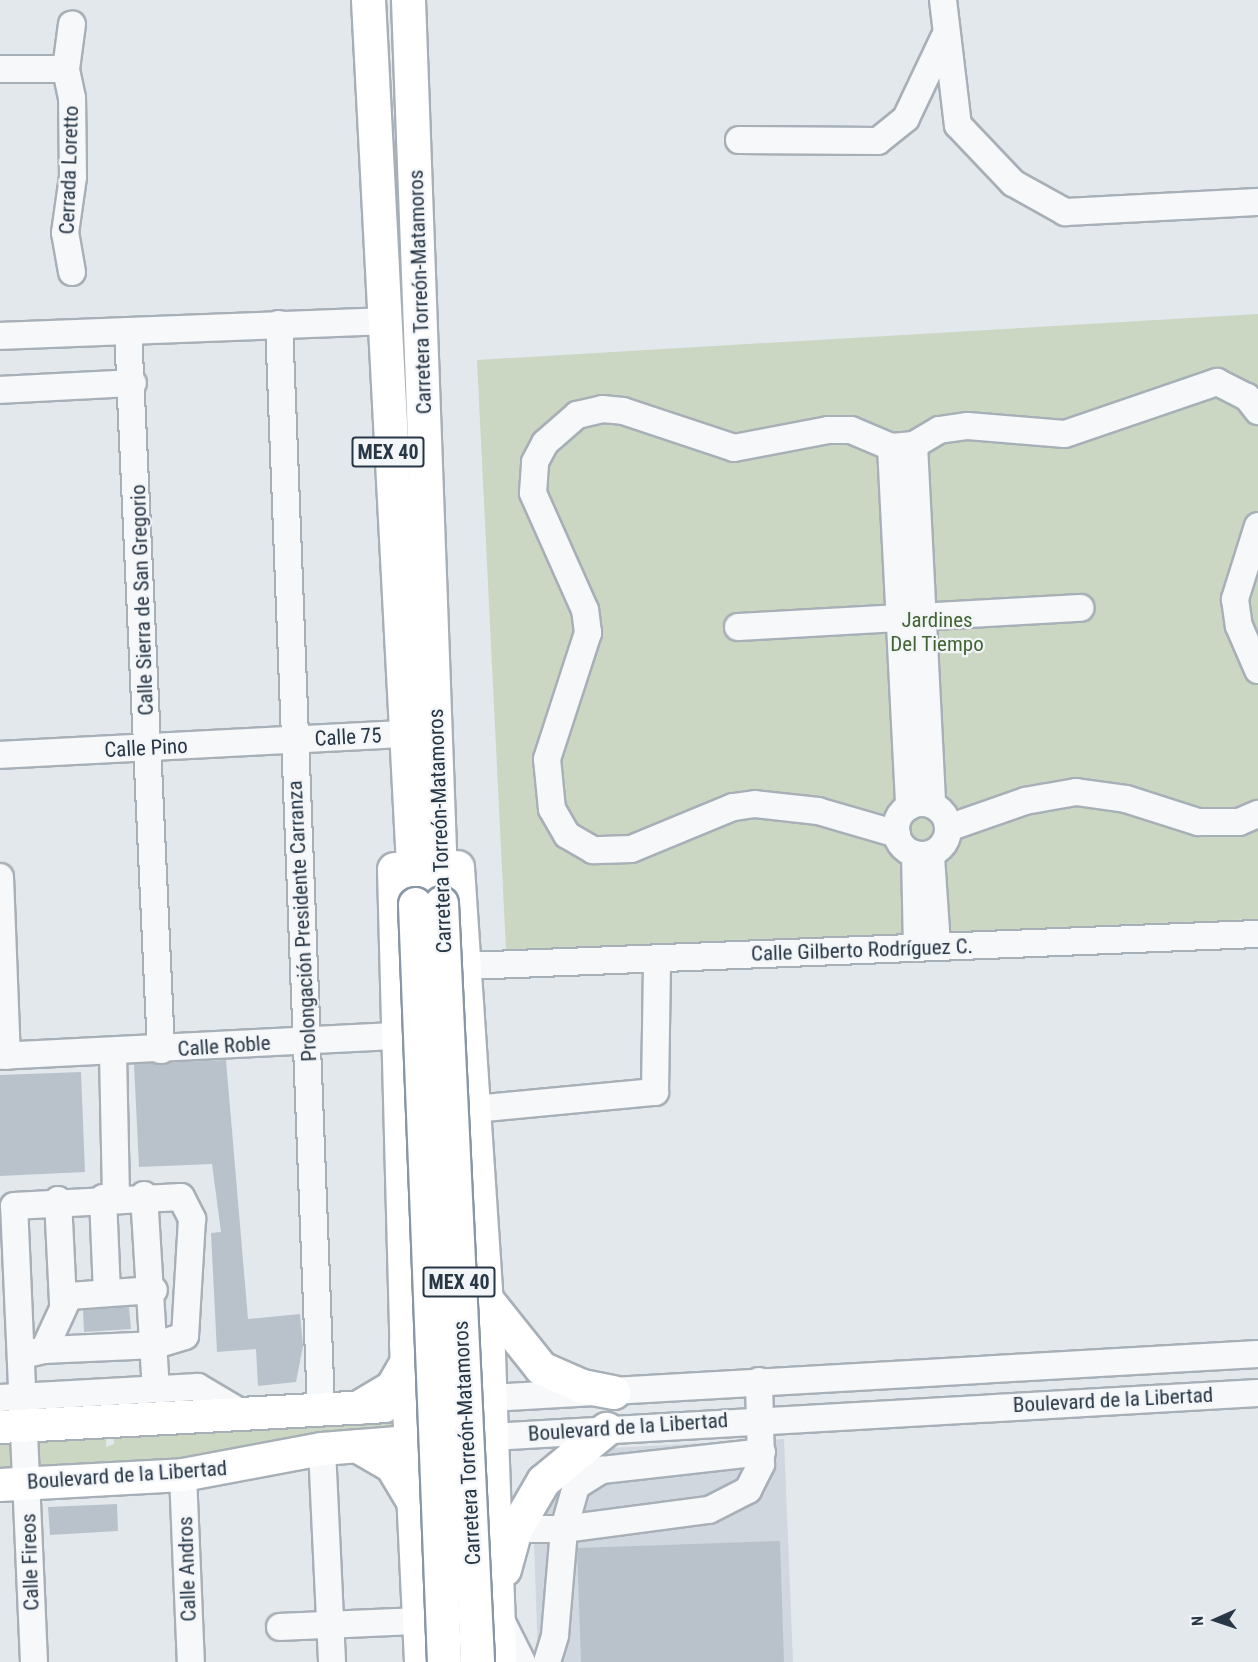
<!DOCTYPE html>
<html>
<head>
<meta charset="utf-8">
<style>
	body { margin:0 }
	#map { position:relative; width:1258px; height:1662px; overflow:hidden; background:#e3e8ec; font-family:"Roboto Condensed",sans-serif }
	div>[style] { position:absolute }
	.built>* { inset:0; background:#d0d7de }
	.green>* { inset:0; background:#cbd7c3 }
	.building>* { inset:0; background:#b9c2cb }
	.roads { filter:drop-shadow(2px 0 #a7afb7) drop-shadow(-2px 0 #a7afb7) drop-shadow(0 2px #a7afb7) drop-shadow(0 -2px #a7afb7) }
	.minor>* { height:26px; margin:-13px; padding:0 13px; transform-origin:13px; border-radius:13px; background:#f6f8fa }
	.minor>.ring { margin:-13px; padding:0; box-sizing:content-box; background:none; border:26px solid #f6f8fa; border-radius:50% }
	.major>* { height:32px; margin:-16px; padding:0 16px; transform-origin:16px; border-radius:16px; background:#fff }
	.highway>* { height:33px; margin:-16.5px; padding:0 16.5px; transform-origin:16.5px; border-radius:16.5px; background:#fff }
	.bridges { filter:drop-shadow(2px 0 #8897a5) drop-shadow(-2px 0 #8897a5) drop-shadow(0 2px #8897a5) drop-shadow(0 -2px #8897a5) }
	.highway-bridge>* { height:33px; margin:-16.5px; padding:0 16.5px; transform-origin:16.5px; border-radius:16.5px; background:#fff }
	span { translate:-50% -50%; white-space:nowrap; text-align:center; line-height:1.15; -webkit-text-stroke:4.5px #f3f6f9; paint-order:stroke }
	.shield-label span { padding:2px 4px; background:#f3f6f9; border:2px solid; border-radius:4px; -webkit-text-stroke-width:0 }
	.shield-label { font-size:20px; color:#283746; font-weight:700 }
	.street-label { font-size:21px; color:#283746 }
	.park-label { font-size:21px; color:#446434 }
	.north { position:absolute; left:1186px; top:1590px; width:60px; height:60px; -webkit-text-stroke:4px #f3f6f9; paint-order:stroke; rotate:267deg; font-size:16px; font-weight:700; line-height:24px; text-align:center; color:#283746 }
	.north::after { content:''; display:block; margin:auto; width:21px; height:27px; background:#283746; clip-path:polygon(50% 0,100% 100%,50% 72%,0 100%) }
</style>
</head>
<body>
<div id="map">
	<div class="built">
		<div style="clip-path:polygon(784px 1439px,793px 1662px,538px 1662px,534px 1539px,543px 1498px,581px 1463px,611px 1448px)"></div>
	</div>
	<div class="green">
		<div style="clip-path:polygon(1258px 314px,1258px 919px,506px 950px,477px 360px)"></div>
		<div style="clip-path:polygon(402px 1412px,406px 1435px,229px 1457px,0 1473px,0 1438px,107px 1432px,106px 1447px,114px 1444px,113px 1424px)"></div>
	</div>
	<div class="building">
		<div style="clip-path:polygon(226px 1060px,248px 1319px,300px 1314px,303px 1346px,296px 1382px,258px 1386px,256px 1349px,217px 1352px,211px 1233px,221px 1232px,212px 1164px,139px 1167px,134px 1064px)"></div>
		<div style="clip-path:polygon(81px 1072px,85px 1172px,0 1176px,0 1075px)"></div>
		<div style="clip-path:polygon(129px 1307px,131px 1329px,84px 1332px,83px 1310px)"></div>
		<div style="clip-path:polygon(117px 1504px,118px 1531px,50px 1535px,48px 1507px)"></div>
		<div style="clip-path:polygon(780px 1541px,784px 1662px,581px 1662px,577px 1548px)"></div>
	</div>
	<div class="roads">
		<div class="minor">
			<div style="left:943px;top:0;width:126px;rotate:83.2deg"></div>
			<div style="left:958px;top:125px;width:80px;rotate:46.5deg"></div>
			<div style="left:1013px;top:183px;width:60px;rotate:29.1deg"></div>
			<div style="left:1065px;top:212px;width:193px;rotate:-3deg"></div>
			<div style="left:0;top:69px;width:66px"></div>
			<div style="left:739px;top:140px;width:139px;rotate:0.4deg"></div>
			<div style="left:878px;top:141px;width:36px;rotate:-39deg"></div>
			<div style="left:906px;top:118px;width:89px;rotate:-64.6deg"></div>
			<div style="left:72px;top:272px;width:40px;rotate:-100deg"></div>
			<div style="left:65px;top:233px;width:57px;rotate:-81.9deg"></div>
			<div style="left:73px;top:177px;width:79px;rotate:-90.7deg"></div>
			<div style="left:72px;top:98px;width:30px;rotate:-102deg"></div>
			<div style="left:66px;top:69px;width:45px;rotate:-82.4deg"></div>
			<div style="left:279px;top:324px;width:1086px;rotate:87.78deg"></div>
			<div style="left:128px;top:331px;width:720px;rotate:87.37deg"></div>
			<div style="left:0;top:336px;width:382px;rotate:-2.2deg"></div>
			<div style="left:0;top:390px;width:133px;rotate:-3deg"></div>
			<div style="left:914px;top:445px;width:360px;rotate:87.1deg"></div>
			<div style="left:891px;top:447px;width:360px;rotate:87.1deg"></div>
			<div style="left:1258px;top:526px;width:77px;rotate:107.5deg"></div>
			<div style="left:1235px;top:599px;width:27px;rotate:82deg"></div>
			<div style="left:1239px;top:626px;width:48px;rotate:66.6deg"></div>
			<div style="left:738px;top:627px;width:343px;rotate:-3.2deg"></div>
			<div style="left:0;top:755px;width:404px;rotate:-3deg"></div>
			<div class="ring" style="left:896px;top:803px;width:26px;height:26px"></div>
			<div style="left:948px;top:828px;width:82px;rotate:-19.3deg"></div>
			<div style="left:1025px;top:801px;width:52px;rotate:-10deg"></div>
			<div style="left:1076px;top:792px;width:50px;rotate:8deg"></div>
			<div style="left:1126px;top:799px;width:76px;rotate:17.7deg"></div>
			<div style="left:1198px;top:822px;width:41px"></div>
			<div style="left:1239px;top:822px;width:21px;rotate:-23deg"></div>
			<div style="left:897px;top:834px;width:82px;rotate:-163.8deg"></div>
			<div style="left:818px;top:811px;width:63px;rotate:-173.7deg"></div>
			<div style="left:755px;top:804px;width:22px;rotate:172deg"></div>
			<div style="left:733px;top:807px;width:110px;rotate:157.6deg"></div>
			<div style="left:631px;top:849px;width:38px;rotate:178deg"></div>
			<div style="left:593px;top:850px;width:30px;rotate:-150deg"></div>
			<div style="left:567px;top:835px;width:30px;rotate:-120deg"></div>
			<div style="left:552px;top:809px;width:50px;rotate:-95.7deg"></div>
			<div style="left:547px;top:759px;width:133px;rotate:-72deg"></div>
			<div style="left:588px;top:633px;width:23px;rotate:-97deg"></div>
			<div style="left:585px;top:610px;width:128px;rotate:-114deg"></div>
			<div style="left:533px;top:493px;width:31px;rotate:-86deg"></div>
			<div style="left:535px;top:462px;width:21px;rotate:-62deg"></div>
			<div style="left:545px;top:443px;width:43px;rotate:-41.2deg"></div>
			<div style="left:577px;top:415px;width:26px;rotate:-13deg"></div>
			<div style="left:602px;top:409px;width:21px;rotate:5deg"></div>
			<div style="left:623px;top:411px;width:117px;rotate:18.4deg"></div>
			<div style="left:734px;top:448px;width:96px;rotate:-10.8deg"></div>
			<div style="left:828px;top:430px;width:23px"></div>
			<div style="left:851px;top:430px;width:43px;rotate:23deg"></div>
			<div style="left:891px;top:447px;width:23px;rotate:-5deg"></div>
			<div style="left:914px;top:445px;width:29px;rotate:-31deg"></div>
			<div style="left:939px;top:430px;width:29px;rotate:-8deg"></div>
			<div style="left:968px;top:426px;width:97px;rotate:4.7deg"></div>
			<div style="left:1065px;top:434px;width:161px;rotate:-18.9deg"></div>
			<div style="left:1217px;top:382px;width:34px;rotate:27deg"></div>
			<div style="left:1247px;top:397px;width:18px;rotate:52deg"></div>
			<div style="left:915px;top:854px;width:94px;rotate:88.8deg"></div>
			<div style="left:931px;top:857px;width:89px;rotate:86.1deg"></div>
			<div style="left:0;top:877px;width:179px;rotate:87.8deg"></div>
			<div style="left:467px;top:966px;width:792px;rotate:-2.32deg"></div>
			<div style="left:113px;top:1053px;width:144px;rotate:88.8deg"></div>
			<div style="left:0;top:1056px;width:396px;rotate:-2.9deg"></div>
			<div style="left:474px;top:1109px;width:182px;rotate:-5.4deg"></div>
			<div style="left:655px;top:1092px;width:133px;rotate:-89.1deg"></div>
			<div style="left:144px;top:1195px;width:194px;rotate:86.5deg"></div>
			<div style="left:103px;top:1198px;width:94px;rotate:87.6deg"></div>
			<div style="left:58px;top:1200px;width:104px;rotate:87.2deg"></div>
			<div style="left:31px;top:1353px;width:13px;rotate:-13deg"></div>
			<div style="left:44px;top:1350px;width:60px;rotate:-65.2deg"></div>
			<div style="left:69px;top:1296px;width:85px;rotate:-4deg"></div>
			<div style="left:0;top:1398px;width:198px;rotate:-3.2deg"></div>
			<div style="left:198px;top:1387px;width:51px;rotate:30.6deg"></div>
			<div style="left:490px;top:1398px;width:769px;rotate:-3.28deg"></div>
			<div style="left:491px;top:1437px;width:768px;rotate:-3.28deg"></div>
			<div style="left:322px;top:1449px;width:213px;rotate:87.3deg"></div>
			<div style="left:183px;top:1475px;width:187px;rotate:87.6deg"></div>
			<div style="left:515px;top:1529px;width:49px"></div>
			<div style="left:564px;top:1529px;width:45px;rotate:-74.4deg"></div>
			<div style="left:576px;top:1486px;width:31px;rotate:-32deg"></div>
			<div style="left:602px;top:1470px;width:161px;rotate:-6.4deg"></div>
			<div style="left:498px;top:1614px;width:54px;rotate:63.4deg"></div>
			<div style="left:280px;top:1627px;width:139px;rotate:-2.5deg"></div>
			<div style="left:34px;top:1662px;width:456px;rotate:-92.5deg"></div>
			<div style="left:14px;top:1206px;width:167px;rotate:-3.1deg"></div>
			<div style="left:181px;top:1197px;width:25px;rotate:63deg"></div>
			<div style="left:192px;top:1219px;width:117px;rotate:93.4deg"></div>
			<div style="left:185px;top:1336px;width:31px;rotate:163deg"></div>
			<div style="left:155px;top:1345px;width:111px;rotate:177.4deg"></div>
			<div style="left:547px;top:1662px;width:28px;rotate:-73deg"></div>
			<div style="left:555px;top:1635px;width:106px;rotate:-85.1deg"></div>
			<div style="left:564px;top:1529px;width:146px;rotate:-7.5deg"></div>
			<div style="left:709px;top:1510px;width:44px;rotate:-27.1deg"></div>
			<div style="left:748px;top:1490px;width:29px;rotate:-63deg"></div>
			<div style="left:761px;top:1464px;width:83px;rotate:-91.4deg"></div>
		</div>
		<div class="major">
			<div style="left:0;top:1427px;width:385px;rotate:-3.1deg"></div>
			<div style="left:0;top:1485px;width:183px;rotate:-3.1deg"></div>
			<div style="left:183px;top:1475px;width:141px;rotate:-10.6deg"></div>
			<div style="left:322px;top:1449px;width:114px;rotate:-4.5deg"></div>
		</div>
		<div class="highway">
			<div style="left:368px;top:0;width:905px;rotate:87.02deg"></div>
			<div style="left:408px;top:0;width:904px;rotate:87.91deg"></div>
			<div style="left:457px;top:867px;width:433px;rotate:86.2deg"></div>
			<div style="left:486px;top:1299px;width:363px;rotate:87.9deg"></div>
			<div style="left:394px;top:869px;width:474px;rotate:88.5deg"></div>
			<div style="left:406px;top:1343px;width:319px;rotate:87.3deg"></div>
			<div style="left:486px;top:1299px;width:88px;rotate:51.4deg"></div>
			<div style="left:541px;top:1368px;width:45px;rotate:23.7deg"></div>
			<div style="left:582px;top:1386px;width:32px;rotate:11deg"></div>
			<div style="left:359px;top:1407px;width:39px;rotate:-31deg"></div>
			<div style="left:392px;top:1387px;width:30px;rotate:-60deg"></div>
			<div style="left:358px;top:1446px;width:39px;rotate:30deg"></div>
			<div style="left:392px;top:1466px;width:39px;rotate:59deg"></div>
			<div style="left:504px;top:1569px;width:41px;rotate:-74.6deg"></div>
			<div style="left:515px;top:1529px;width:56px;rotate:-59.7deg"></div>
			<div style="left:543px;top:1481px;width:82px;rotate:-39.5deg"></div>
		</div>
	</div>
	<div class="bridges">
		<div class="highway-bridge">
			<div style="left:441px;top:903px;width:760px;rotate:87.28deg"></div>
			<div style="left:415px;top:904px;width:759px;rotate:87.81deg"></div>
		</div>
	</div>
	<div class="shield-label">
		<span style="left:388px;top:452px">MEX 40</span>
		<span style="left:459px;top:1282px">MEX 40</span>
	</div>
	<div class="street-label">
		<span style="left:69px;top:170px;rotate:-88deg">Cerrada Loretto</span>
		<span style="left:420px;top:292px;rotate:-92deg">Carretera Torreón-Matamoros</span>
		<span style="left:142px;top:600px;rotate:-92deg">Calle Sierra de San Gregorio</span>
		<span style="left:348px;top:737px;rotate:-3deg">Calle 75</span>
		<span style="left:146px;top:748px;rotate:-3deg">Calle Pino</span>
		<span style="left:440px;top:831px;rotate:-92deg">Carretera Torreón-Matamoros</span>
		<span style="left:302px;top:921px;rotate:-93deg">Prolongación Presidente Carranza</span>
		<span style="left:862px;top:950px;rotate:-2deg">Calle Gilberto Rodríguez C.</span>
		<span style="left:224px;top:1046px;rotate:-4deg">Calle Roble</span>
		<span style="left:1113px;top:1400px;rotate:-3deg">Boulevard de la Libertad</span>
		<span style="left:628px;top:1427px;rotate:-4deg">Boulevard de la Libertad</span>
		<span style="left:467px;top:1443px;rotate:-93deg">Carretera Torreón-Matamoros</span>
		<span style="left:127px;top:1475px;rotate:-4deg">Boulevard de la Libertad</span>
		<span style="left:30px;top:1562px;rotate:-92deg">Calle Fireos</span>
		<span style="left:187px;top:1569px;rotate:-92deg">Calle Andros</span>
	</div>
	<div class="park-label">
		<span style="left:937px;top:632px">Jardines<br>Del Tiempo</span>
	</div>
	<div class="north">N</div>
</div>
</body>
</html>
